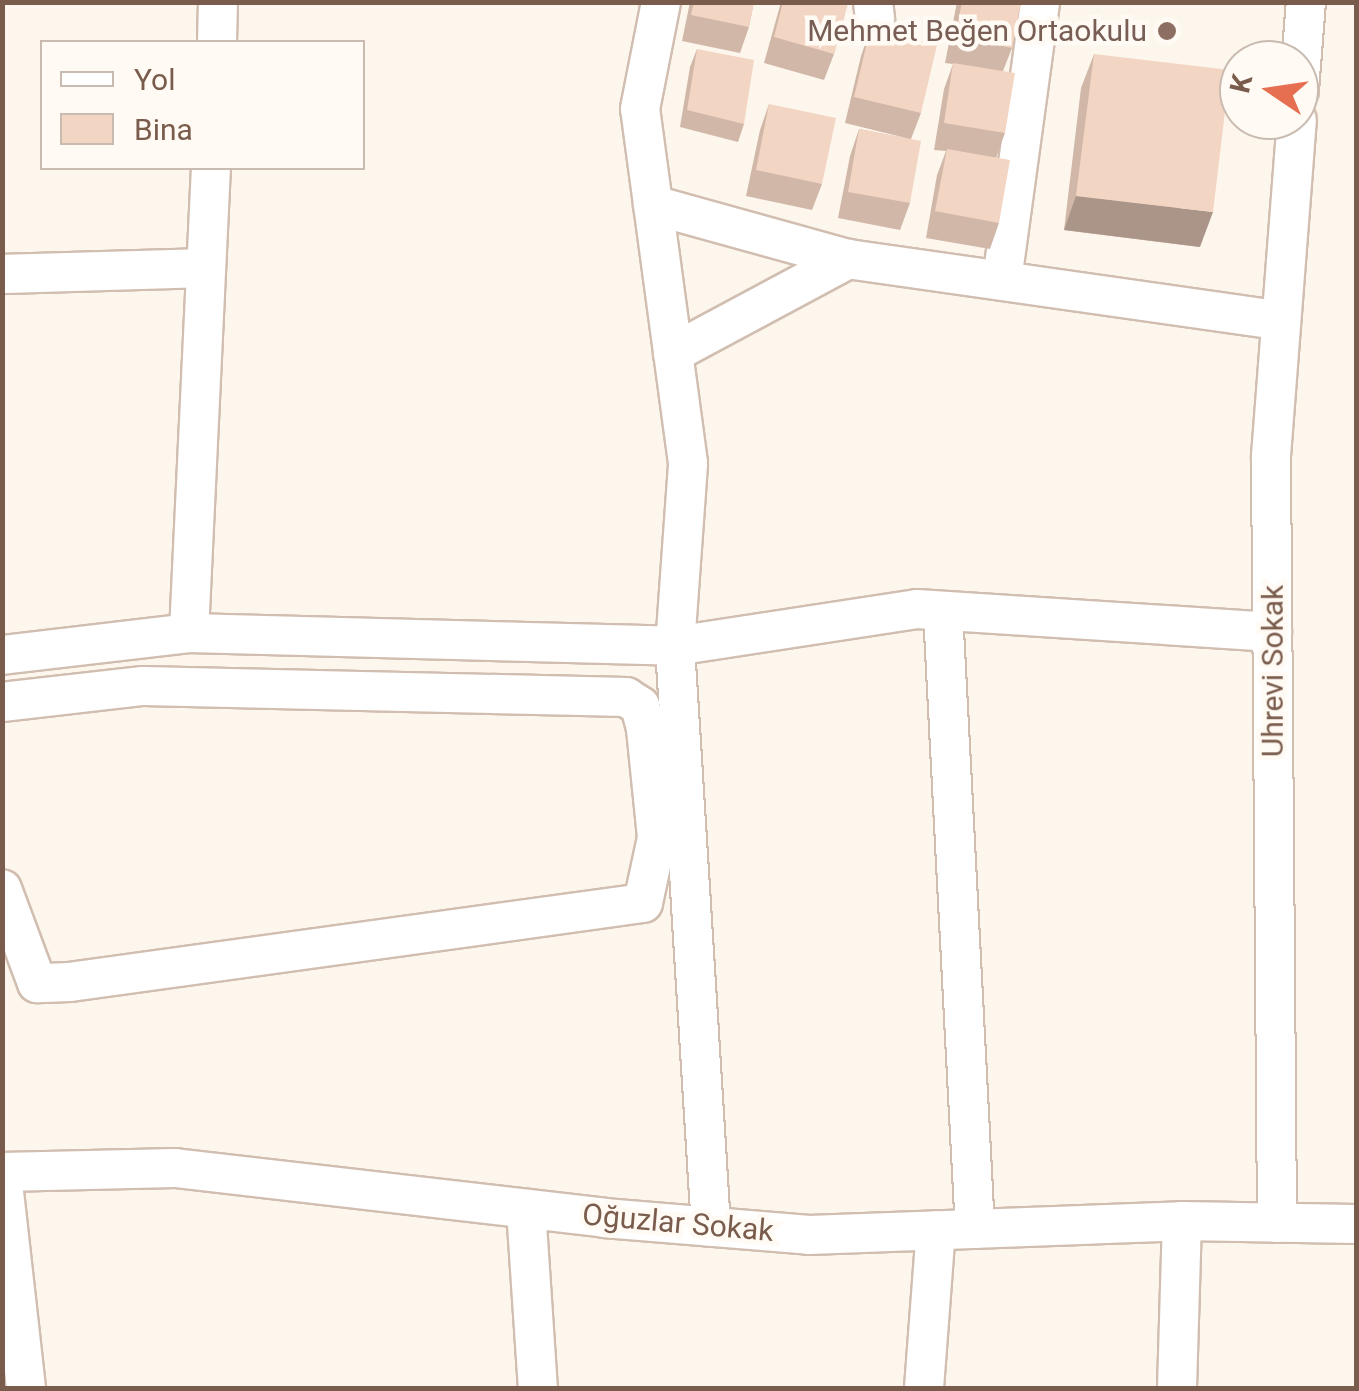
<!DOCTYPE html>
<html>
<head>
<meta charset="utf-8">
<style>
	body { margin:0 }
	#map { position:relative; width:1359px; height:1391px; overflow:hidden; background:#fdf6ec; font-family:Roboto,sans-serif }
	div>[style] { position:absolute }
	.roads { filter:drop-shadow(2px 0 #d1beb0) drop-shadow(-2px 0 #d1beb0) drop-shadow(0 2px #d1beb0) drop-shadow(0 -2px #d1beb0) }
	.minor>* { height:38px; margin:-19px; padding:0 19px; transform-origin:19px; border-radius:19px; background:#fff }
	.wall>* { inset:0; background:#d1b7a8 }
	.shaded-wall>* { inset:0; background:#aa9588 }
	.building>* { inset:0; background:#f3d5c3 }
	.dots>* { width:28px; height:28px; translate:-50% -50%; box-sizing:border-box; border:5px solid #fffaf3; border-radius:50% }
	span { translate:-50% -50%; white-space:nowrap; text-align:center; line-height:1.15; -webkit-text-stroke:9px #fffaf3; paint-order:stroke }
	.education-label { font-size:30px; color:#785e54 }
	.right { translate:-100% -50%; text-align:right }
	.street-label { font-size:30px; color:#7a5c4d }
	.frame { position:absolute; inset:0; border:5px solid #7a5c4d; pointer-events:none }
	.legend { position:absolute; left:40px; top:40px; width:325px; height:130px; box-sizing:border-box; background:#fffaf3; border:2px solid #cabbb1; margin:0; padding:12px 18px; list-style:none; font-size:30px; color:#7a5c4d }
	.legend li { display:flex; align-items:center; gap:20px; height:50px }
	.legend b { width:50px; border:2px solid #cabbb1 }
	.north { position:absolute; left:1219px; top:40px; width:100px; height:100px; box-sizing:border-box; background:#fffaf3; border:2px solid #cabbb1; border-radius:50%; rotate:283deg; font-size:28px; font-weight:700; line-height:40px; text-align:center; color:#7a5c4d }
	.north::after { content:''; display:block; margin:auto; width:35px; height:45px; background:#e76f51; clip-path:polygon(50% 0,100% 100%,50% 72%,0 100%) }
</style>
</head>
<body>
<div id="map">
	<div class="roads">
		<div class="minor">
			<div style="left:873px;top:2px;width:17px;rotate:83deg"></div>
			<div style="left:217px;top:42px;width:40px;rotate:-88.6deg"></div>
			<div style="left:1299px;top:90px;width:88px;rotate:-85.5deg"></div>
			<div style="left:653px;top:205px;width:202px;rotate:15.5deg"></div>
			<div style="left:848px;top:259px;width:437px;rotate:8.1deg"></div>
			<div style="left:2px;top:274px;width:204px;rotate:-1.7deg"></div>
			<div style="left:1002px;top:280px;width:281px;rotate:-82.2deg"></div>
			<div style="left:673px;top:353px;width:199px;rotate:-28.2deg"></div>
			<div style="left:943px;top:611px;width:619px;rotate:87.04deg"></div>
			<div style="left:189px;top:633px;width:486px;rotate:1.5deg"></div>
			<div style="left:675px;top:646px;width:183px;rotate:-85.9deg"></div>
			<div style="left:688px;top:463px;width:357px;rotate:-97.7deg"></div>
			<div style="left:640px;top:109px;width:109px;rotate:-78.9deg"></div>
			<div style="left:2px;top:655px;width:188px;rotate:-6.7deg"></div>
			<div style="left:189px;top:633px;width:466px;rotate:-87.3deg"></div>
			<div style="left:2px;top:702px;width:142px;rotate:-6.5deg"></div>
			<div style="left:143px;top:686px;width:483px;rotate:1.3deg"></div>
			<div style="left:626px;top:697px;width:17px;rotate:33deg"></div>
			<div style="left:640px;top:706px;width:24px;rotate:75deg"></div>
			<div style="left:646px;top:729px;width:110px;rotate:84.2deg"></div>
			<div style="left:657px;top:838px;width:66px;rotate:102.2deg"></div>
			<div style="left:643px;top:903px;width:578px;rotate:172.15deg"></div>
			<div style="left:70px;top:982px;width:33px;rotate:178deg"></div>
			<div style="left:37px;top:983px;width:100px;rotate:-110.4deg"></div>
			<div style="left:2px;top:1172px;width:173px;rotate:-1.3deg"></div>
			<div style="left:175px;top:1168px;width:432px;rotate:6.6deg"></div>
			<div style="left:604px;top:1218px;width:206px;rotate:4.7deg"></div>
			<div style="left:809px;top:1235px;width:373px;rotate:-2.1deg"></div>
			<div style="left:1182px;top:1221px;width:174px;rotate:1deg"></div>
			<div style="left:2px;top:1174px;width:215px;rotate:83.6deg"></div>
			<div style="left:526px;top:1209px;width:179px;rotate:86.2deg"></div>
			<div style="left:1277px;top:1223px;width:767px;rotate:-90.45deg"></div>
			<div style="left:1271px;top:456px;width:337px;rotate:-85.6deg"></div>
			<div style="left:711px;top:1227px;width:582px;rotate:-93.55deg"></div>
			<div style="left:675px;top:646px;width:245px;rotate:-8.7deg"></div>
			<div style="left:917px;top:609px;width:356px;rotate:3.7deg"></div>
			<div style="left:924px;top:1388px;width:158px;rotate:-85.7deg"></div>
			<div style="left:1177px;top:1388px;width:167px;rotate:-88.3deg"></div>
		</div>
	</div>
	<div class="wall">
		<div style="clip-path:polygon(690px 2px,754px 2px,749px 27px,740px 53px,682px 41px)"></div>
		<div style="clip-path:polygon(781px 2px,848px 2px,834px 54px,824px 80px,764px 63px)"></div>
		<div style="clip-path:polygon(957px 2px,1021px 2px,1012px 48px,1003px 71px,1005px 133px,996px 158px,999px 223px,990px 249px,926px 238px,937px 175px,946px 151px,934px 150px,944px 89px,953px 64px,945px 63px)"></div>
		<div style="clip-path:polygon(870px 30px,921px 113px,911px 139px,910px 203px,900px 230px,838px 218px,850px 156px,859px 129px,910px 139px,845px 123px,861px 56px)"></div>
		<div style="clip-path:polygon(697px 49px,744px 124px,738px 142px,680px 127px,690px 67px)"></div>
		<div style="clip-path:polygon(1094px 54px,1200px 247px,1064px 230px,1081px 88px)"></div>
		<div style="clip-path:polygon(769px 104px,822px 184px,812px 210px,746px 196px,760px 130px)"></div>
	</div>
	<div class="shaded-wall">
		<div style="clip-path:polygon(1076px 196px,1213px 212px,1200px 247px,1064px 230px)"></div>
	</div>
	<div class="building">
		<div style="clip-path:polygon(694px 2px,754px 2px,749px 27px,691px 15px)"></div>
		<div style="clip-path:polygon(783px 2px,848px 2px,834px 54px,774px 37px)"></div>
		<div style="clip-path:polygon(962px 2px,1021px 2px,1012px 48px,955px 36px)"></div>
		<div style="clip-path:polygon(870px 30px,937px 45px,921px 113px,854px 97px)"></div>
		<div style="clip-path:polygon(697px 49px,754px 60px,744px 124px,687px 110px)"></div>
		<div style="clip-path:polygon(1094px 54px,1230px 70px,1213px 212px,1076px 196px)"></div>
		<div style="clip-path:polygon(953px 63px,1015px 73px,1005px 133px,944px 123px)"></div>
		<div style="clip-path:polygon(769px 104px,836px 118px,822px 184px,756px 170px)"></div>
		<div style="clip-path:polygon(859px 129px,921px 141px,910px 203px,848px 192px)"></div>
		<div style="clip-path:polygon(947px 149px,1010px 160px,999px 223px,935px 211px)"></div>
	</div>
	<div class="dots">
		<div style="left:1167px;top:31px;background:#8d6e63"></div>
	</div>
	<div class="education-label">
		<span class="right" style="left:1147px;top:31px">Mehmet Beğen Ortaokulu</span>
	</div>
	<div class="street-label">
		<span style="left:1273px;top:671px;rotate:-90deg">Uhrevi Sokak</span>
		<span style="left:678px;top:1223px;rotate:5deg">Oğuzlar Sokak</span>
	</div>
	<div class="frame"></div>
	<ul class="legend">
	<li><b style="height:12px;background:#fff"></b>Yol</li>
	<li><b style="height:28px;background:#f3d5c3"></b>Bina</li>
	</ul>
	<div class="north">K</div>
</div>
</body>
</html>
